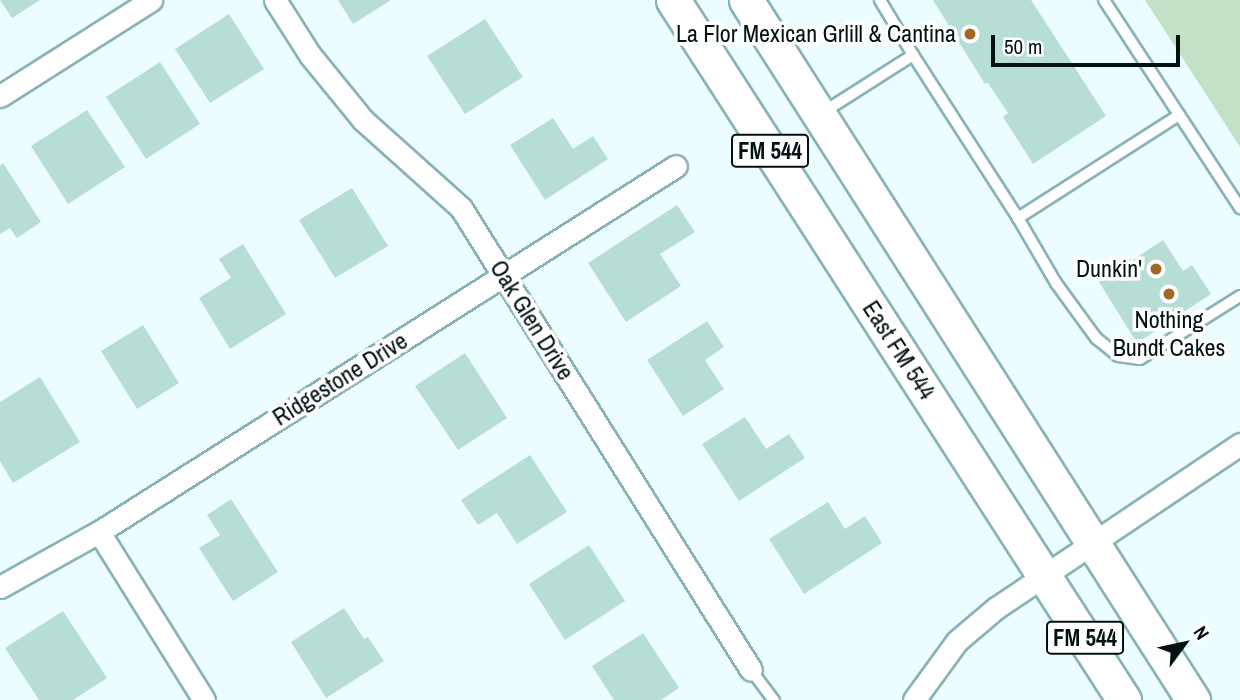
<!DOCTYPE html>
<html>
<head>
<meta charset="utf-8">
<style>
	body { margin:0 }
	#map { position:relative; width:1240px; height:700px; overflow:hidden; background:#ecfdff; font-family:"Archivo Narrow",sans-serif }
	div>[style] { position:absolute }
	.green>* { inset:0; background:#c2e2c7 }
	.building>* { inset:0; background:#b7ded4 }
	.roads { filter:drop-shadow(2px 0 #8ab3b7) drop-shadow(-2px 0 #8ab3b7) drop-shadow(0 2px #8ab3b7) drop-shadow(0 -2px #8ab3b7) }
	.service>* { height:10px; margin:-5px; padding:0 5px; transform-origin:5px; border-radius:5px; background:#fff }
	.minor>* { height:21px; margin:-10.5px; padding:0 10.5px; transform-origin:10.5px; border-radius:10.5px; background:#fff }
	.primary>* { height:33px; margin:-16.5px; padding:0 16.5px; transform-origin:16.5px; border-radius:16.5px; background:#fff }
	.dots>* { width:19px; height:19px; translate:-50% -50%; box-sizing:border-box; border:4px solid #fff; border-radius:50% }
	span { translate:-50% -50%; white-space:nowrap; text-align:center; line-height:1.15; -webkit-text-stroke:7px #fff; paint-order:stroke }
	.shield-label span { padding:2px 5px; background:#fff; border:2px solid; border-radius:5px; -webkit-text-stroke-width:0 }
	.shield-label { font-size:23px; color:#031113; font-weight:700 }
	.poi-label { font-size:24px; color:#031113 }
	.right { translate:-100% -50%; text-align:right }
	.street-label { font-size:24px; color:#031113 }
	.north { position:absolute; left:1149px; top:609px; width:70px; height:70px; -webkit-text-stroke:5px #fff; paint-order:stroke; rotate:57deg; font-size:19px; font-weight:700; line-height:28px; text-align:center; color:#031113 }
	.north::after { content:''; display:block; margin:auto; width:24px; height:32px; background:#031113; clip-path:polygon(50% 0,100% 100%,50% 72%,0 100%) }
	.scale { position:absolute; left:991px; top:35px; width:189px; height:32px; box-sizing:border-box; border:4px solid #031113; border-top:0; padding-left:9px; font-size:21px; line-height:24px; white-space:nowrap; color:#031113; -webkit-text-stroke:5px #fff; paint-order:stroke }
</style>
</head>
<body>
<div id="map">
	<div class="green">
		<div style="clip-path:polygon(1145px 0,1240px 0,1240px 147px)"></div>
	</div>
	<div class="building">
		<div style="clip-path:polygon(0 0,40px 0,12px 18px)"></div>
		<div style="clip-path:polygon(338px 0,391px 0,353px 24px)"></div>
		<div style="clip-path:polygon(933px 0,1031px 0,1106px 116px,1033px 164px,1003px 117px,1008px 113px,988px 83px,985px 84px)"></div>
		<div style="clip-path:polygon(229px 14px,264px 69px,210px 103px,175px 49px)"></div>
		<div style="clip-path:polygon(485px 19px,523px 77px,465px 114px,427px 56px)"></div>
		<div style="clip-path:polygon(160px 62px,200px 124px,146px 159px,106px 97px)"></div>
		<div style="clip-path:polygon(87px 110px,125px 167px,68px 204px,31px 146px)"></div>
		<div style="clip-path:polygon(553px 118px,573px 149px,593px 136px,608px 159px,545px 200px,510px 145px)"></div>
		<div style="clip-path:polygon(3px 163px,41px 222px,17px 238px,10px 228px,0 234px,0 166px)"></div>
		<div style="clip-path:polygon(352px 188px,388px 246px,335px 278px,299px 220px)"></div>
		<div style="clip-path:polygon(677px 205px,695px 232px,660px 254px,681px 286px,626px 322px,588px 263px)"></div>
		<div style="clip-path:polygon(1163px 240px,1183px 271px,1192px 265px,1211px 294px,1137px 343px,1099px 282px,1130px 258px,1131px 261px)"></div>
		<div style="clip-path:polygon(243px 244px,286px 314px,230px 349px,199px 298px,231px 278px,219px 259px)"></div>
		<div style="clip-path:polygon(707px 321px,724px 347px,705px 360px,724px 389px,683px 416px,647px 360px)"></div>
		<div style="clip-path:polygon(143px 325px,179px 383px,137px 409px,101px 351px)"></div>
		<div style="clip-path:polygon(465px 353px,507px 418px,458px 450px,415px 386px)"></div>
		<div style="clip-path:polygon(40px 377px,80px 442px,13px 483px,0 461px,0 402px)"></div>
		<div style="clip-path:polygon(745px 417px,766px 449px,789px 434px,805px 458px,739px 501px,702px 444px)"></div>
		<div style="clip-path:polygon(530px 455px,567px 512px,517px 544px,497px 513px,478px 525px,461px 500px)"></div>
		<div style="clip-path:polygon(231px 499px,278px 572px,233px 601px,199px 548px,220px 535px,207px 515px)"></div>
		<div style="clip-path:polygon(828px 502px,845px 529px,865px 516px,882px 543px,804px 594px,769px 539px)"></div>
		<div style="clip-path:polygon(589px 545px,625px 601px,565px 640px,529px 584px)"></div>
		<div style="clip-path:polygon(344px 608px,364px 639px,368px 637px,384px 661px,326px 698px,291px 642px)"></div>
		<div style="clip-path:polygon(63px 611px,107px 678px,73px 700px,39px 700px,5px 648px)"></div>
		<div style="clip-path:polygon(643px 633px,679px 688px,661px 700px,614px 700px,592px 666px)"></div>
	</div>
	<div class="roads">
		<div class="service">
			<div style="left:1104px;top:0;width:249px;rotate:56.8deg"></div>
			<div style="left:913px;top:55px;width:194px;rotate:57.2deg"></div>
			<div style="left:1018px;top:218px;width:191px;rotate:-32.6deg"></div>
			<div style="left:822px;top:113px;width:108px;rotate:-32.5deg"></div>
			<div style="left:913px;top:55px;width:64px;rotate:-121deg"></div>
			<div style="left:1018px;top:218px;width:75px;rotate:59.7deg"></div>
			<div style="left:1056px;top:283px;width:68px;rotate:54deg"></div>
			<div style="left:1096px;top:338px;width:28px;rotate:39deg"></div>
			<div style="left:1118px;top:356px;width:22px;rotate:8deg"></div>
			<div style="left:1140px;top:359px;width:118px;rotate:-32.2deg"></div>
			<div style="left:751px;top:670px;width:38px;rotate:53deg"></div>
		</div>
		<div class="minor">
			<div style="left:275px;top:0;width:65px;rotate:57.5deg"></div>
			<div style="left:310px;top:55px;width:84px;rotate:50.8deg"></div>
			<div style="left:363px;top:120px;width:132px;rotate:41.9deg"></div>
			<div style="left:461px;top:208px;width:545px;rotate:57.88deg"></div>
			<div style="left:0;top:96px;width:179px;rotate:-32.4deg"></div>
			<div style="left:99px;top:532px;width:198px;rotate:58deg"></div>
			<div style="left:0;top:587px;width:113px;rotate:-29.1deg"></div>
			<div style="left:99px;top:532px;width:683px;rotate:-32.39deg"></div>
			<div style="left:914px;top:700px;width:73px;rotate:-53.9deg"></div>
			<div style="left:957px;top:641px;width:51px;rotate:-40.2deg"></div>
			<div style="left:996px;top:608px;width:294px;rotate:-33.9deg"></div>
		</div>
		<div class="primary">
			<div style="left:673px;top:0;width:833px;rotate:57.21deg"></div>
			<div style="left:746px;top:0;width:831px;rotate:57.44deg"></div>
		</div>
	</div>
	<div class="dots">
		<div style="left:970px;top:34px;background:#a06a24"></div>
		<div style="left:1156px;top:269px;background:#a06a24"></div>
		<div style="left:1169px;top:294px;background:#a06a24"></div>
	</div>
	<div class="shield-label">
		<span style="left:770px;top:151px">FM 544</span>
		<span style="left:1085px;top:638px">FM 544</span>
	</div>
	<div class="poi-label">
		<span class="right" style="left:956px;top:34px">La Flor Mexican Grlill &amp; Cantina</span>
		<span class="right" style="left:1142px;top:269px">Dunkin'</span>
		<span style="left:1169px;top:334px">Nothing<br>Bundt Cakes</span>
	</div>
	<div class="street-label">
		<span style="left:532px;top:320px;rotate:58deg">Oak Glen Drive</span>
		<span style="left:899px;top:350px;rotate:57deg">East FM 544</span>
		<span style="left:340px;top:379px;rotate:-32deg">Ridgestone Drive</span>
	</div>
	<div class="north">N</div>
	<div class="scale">50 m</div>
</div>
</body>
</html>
